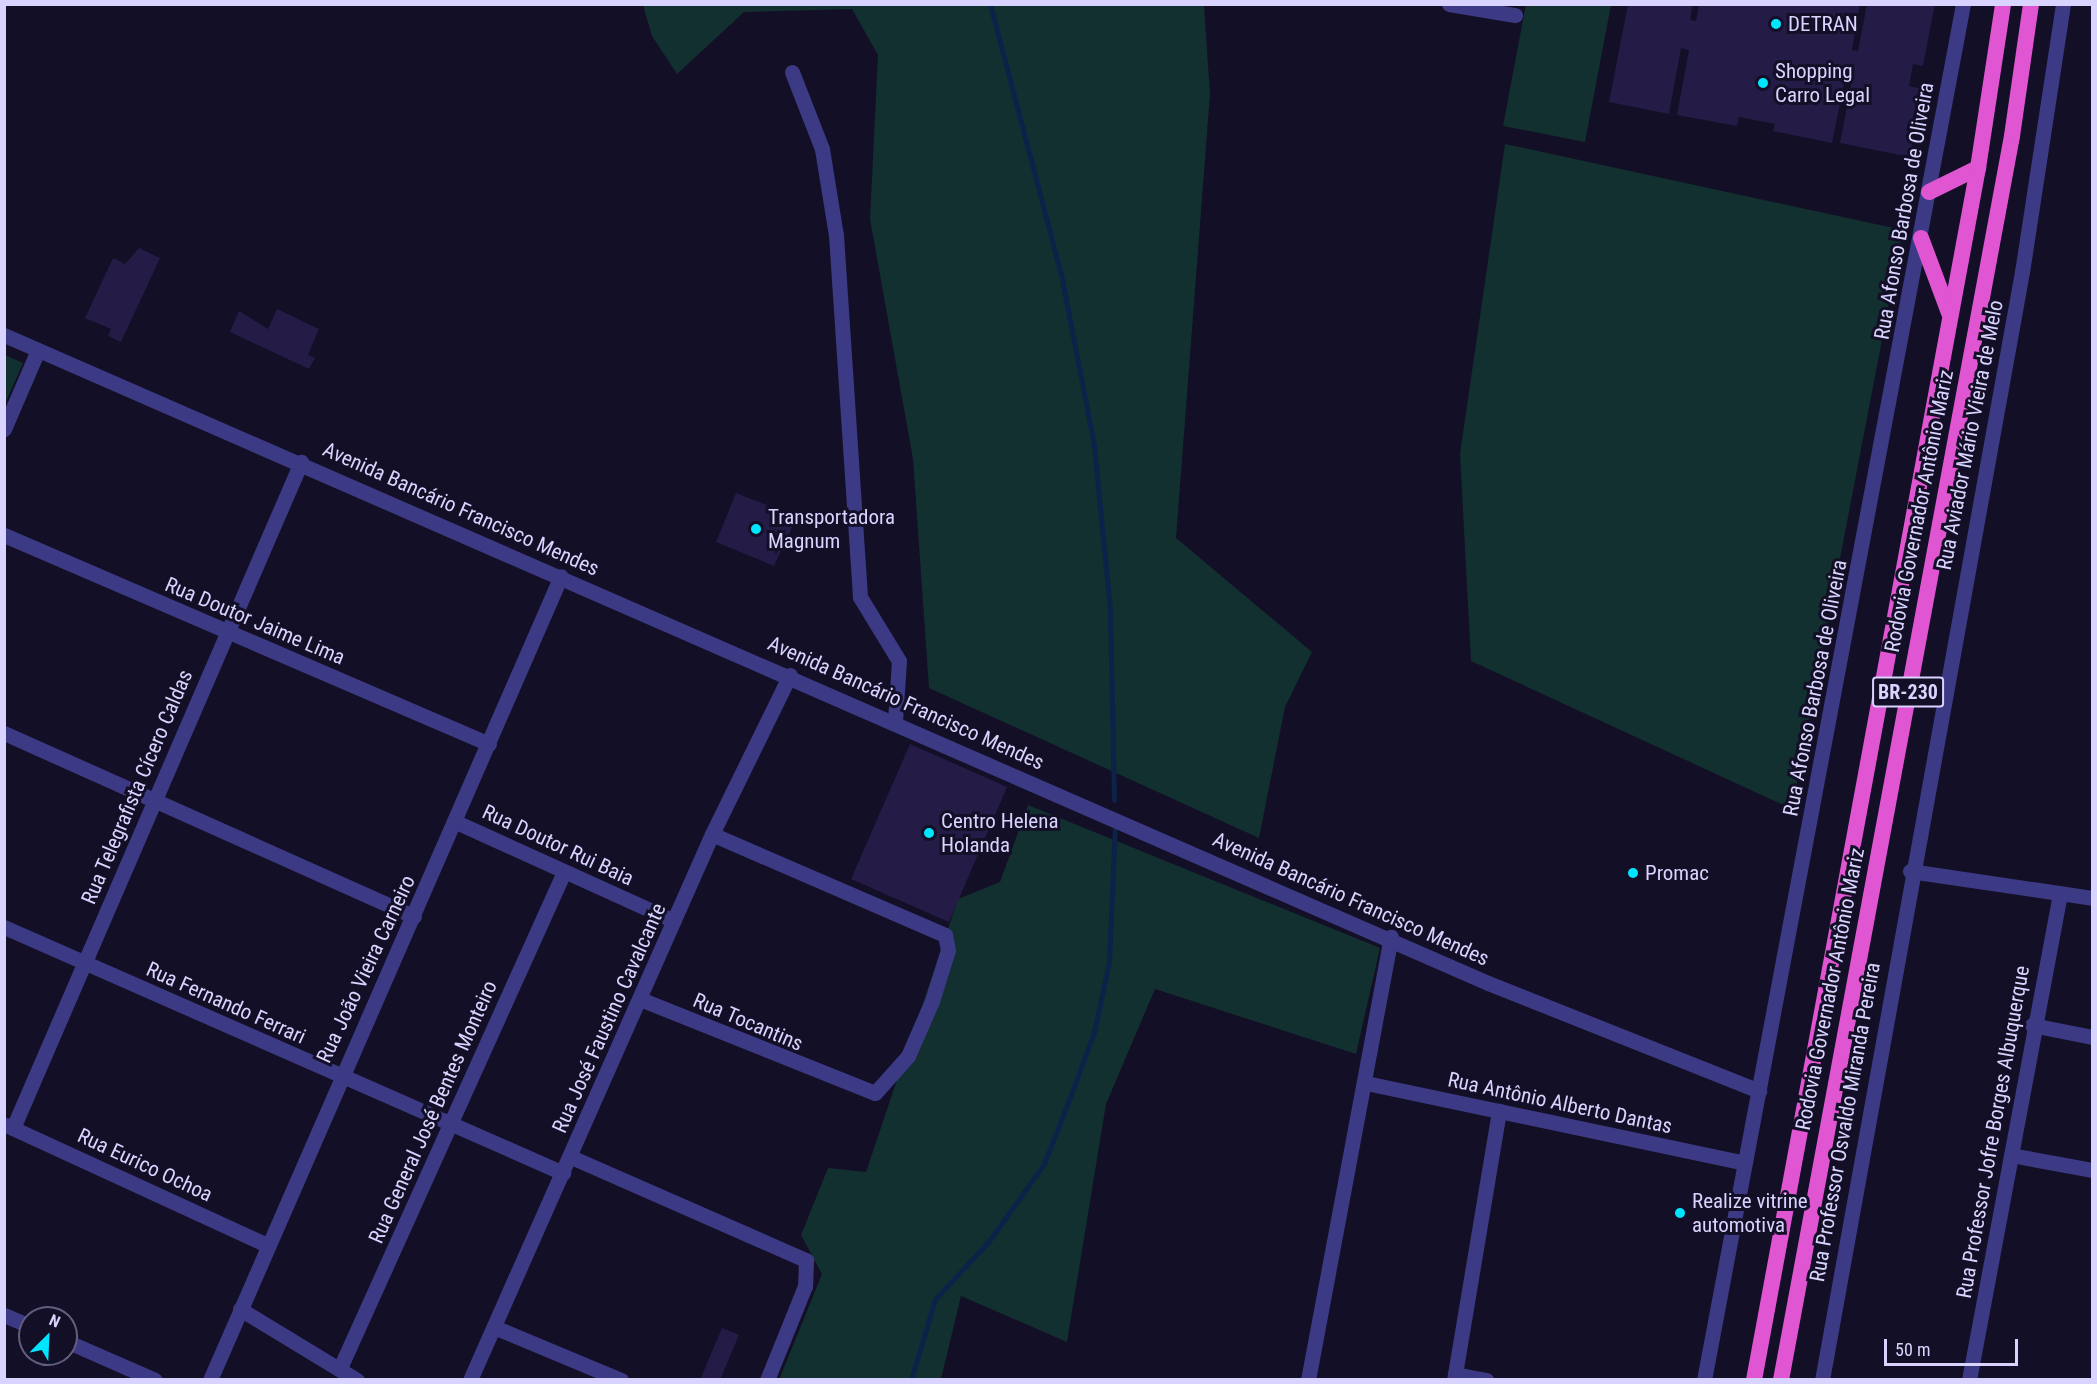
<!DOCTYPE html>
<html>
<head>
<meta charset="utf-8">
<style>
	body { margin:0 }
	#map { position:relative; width:2097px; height:1384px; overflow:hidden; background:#130f26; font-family:"Roboto Condensed",sans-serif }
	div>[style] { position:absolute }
	.green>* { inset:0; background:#12302f }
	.stream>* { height:5px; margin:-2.5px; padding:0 2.5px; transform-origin:2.5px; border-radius:2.5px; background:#0c2248 }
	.building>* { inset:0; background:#241b47 }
	.minor>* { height:15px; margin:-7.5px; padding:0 7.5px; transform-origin:7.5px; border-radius:7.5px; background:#3d3a85 }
	.tertiary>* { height:15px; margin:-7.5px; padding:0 7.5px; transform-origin:7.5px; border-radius:7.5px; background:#3d3a85 }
	.trunk>* { height:16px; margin:-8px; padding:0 8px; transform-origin:8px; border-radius:8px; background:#e055d1 }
	.dots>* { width:16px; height:16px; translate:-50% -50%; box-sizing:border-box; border:3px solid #130f26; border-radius:50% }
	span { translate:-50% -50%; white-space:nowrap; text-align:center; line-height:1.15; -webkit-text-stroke:6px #130f26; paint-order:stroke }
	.shield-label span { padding:2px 4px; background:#130f26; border:2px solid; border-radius:4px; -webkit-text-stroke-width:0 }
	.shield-label { font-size:20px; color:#d9d4ff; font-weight:700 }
	.poi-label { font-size:21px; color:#d9d4ff }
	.left { translate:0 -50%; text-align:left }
	.street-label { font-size:21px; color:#d9d4ff }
	.frame { position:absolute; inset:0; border:6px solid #d9d4ff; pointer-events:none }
	.north { position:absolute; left:18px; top:1306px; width:60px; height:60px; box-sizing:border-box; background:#130f26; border:2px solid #625e7d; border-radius:50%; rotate:24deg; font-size:16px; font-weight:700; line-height:24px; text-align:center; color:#d9d4ff }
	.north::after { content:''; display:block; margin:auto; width:21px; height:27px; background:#00e5ff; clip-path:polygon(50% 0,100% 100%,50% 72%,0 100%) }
	.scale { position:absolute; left:1884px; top:1339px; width:134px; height:27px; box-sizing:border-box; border:3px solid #d9d4ff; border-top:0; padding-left:8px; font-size:18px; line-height:21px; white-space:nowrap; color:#d9d4ff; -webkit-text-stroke:4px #130f26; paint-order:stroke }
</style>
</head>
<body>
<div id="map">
	<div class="green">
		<div style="clip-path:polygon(1526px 4px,1611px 5px,1585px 142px,1503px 126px)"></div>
		<div style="clip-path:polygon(643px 5px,1204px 5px,1210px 94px,1176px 538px,1312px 652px,1285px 707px,1259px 838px,929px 688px,913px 459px,870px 219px,878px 55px,852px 9px,744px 12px,677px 74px,652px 36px)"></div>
		<div style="clip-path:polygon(1505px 144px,1903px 230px,1792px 809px,1471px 661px,1460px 454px)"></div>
		<div style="clip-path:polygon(5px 355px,23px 363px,5px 404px)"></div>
		<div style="clip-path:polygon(1028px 805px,1380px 948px,1356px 1054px,1155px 989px,1106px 1104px,1067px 1342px,961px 1296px,941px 1379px,779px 1380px,822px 1274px,801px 1235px,828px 1168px,866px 1172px,958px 899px,1000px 882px)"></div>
	</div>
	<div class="stream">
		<div style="left:990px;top:4px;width:279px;rotate:75.3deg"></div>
		<div style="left:1061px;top:274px;width:175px;rotate:79.1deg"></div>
		<div style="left:1094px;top:446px;width:165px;rotate:84.4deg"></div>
		<div style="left:1110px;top:610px;width:190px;rotate:88.8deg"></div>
		<div style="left:911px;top:1380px;width:84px;rotate:-73.5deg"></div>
		<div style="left:935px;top:1299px;width:79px;rotate:-47deg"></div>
		<div style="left:989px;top:1241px;width:95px;rotate:-54.5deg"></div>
		<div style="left:1044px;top:1164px;width:63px;rotate:-68.7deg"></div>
		<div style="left:1067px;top:1105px;width:78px;rotate:-69.7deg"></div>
		<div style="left:1094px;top:1032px;width:72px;rotate:-77.9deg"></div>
		<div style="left:1109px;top:962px;width:136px;rotate:-87.5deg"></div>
	</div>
	<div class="building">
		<div style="clip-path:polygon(1628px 4px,1693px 4px,1690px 20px,1696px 21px,1699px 4px,1860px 4px,1852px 50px,1858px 51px,1867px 4px,1935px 4px,1923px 66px,1913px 64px,1909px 86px,1923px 89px,1910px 157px,1840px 143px,1852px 80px,1845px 79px,1832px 143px,1773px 131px,1775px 124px,1739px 117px,1737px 126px,1677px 115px,1689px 50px,1681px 48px,1669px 114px,1609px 102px)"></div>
		<div style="clip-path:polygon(139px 248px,160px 258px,121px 342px,108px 336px,111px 329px,85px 318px,113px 258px,125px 264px)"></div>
		<div style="clip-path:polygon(277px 309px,319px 329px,308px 355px,315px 358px,309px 369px,230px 332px,239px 311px,268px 329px)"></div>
		<div style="clip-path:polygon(736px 493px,797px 517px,774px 566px,716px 542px)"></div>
		<div style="clip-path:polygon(910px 744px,1007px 787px,949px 922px,851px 879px)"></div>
		<div style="clip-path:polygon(722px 1328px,739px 1335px,720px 1380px,700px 1380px)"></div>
	</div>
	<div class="minor">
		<div style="left:1449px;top:4px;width:67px;rotate:9.5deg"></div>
		<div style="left:792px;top:72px;width:83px;rotate:68.7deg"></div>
		<div style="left:822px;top:149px;width:87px;rotate:80.8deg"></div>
		<div style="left:836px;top:235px;width:363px;rotate:86.2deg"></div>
		<div style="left:860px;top:597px;width:75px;rotate:58.6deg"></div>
		<div style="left:899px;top:661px;width:60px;rotate:93.8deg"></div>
		<div style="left:4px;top:429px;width:86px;rotate:-66.7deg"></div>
		<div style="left:4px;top:535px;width:528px;rotate:23.31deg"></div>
		<div style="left:4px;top:733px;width:449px;rotate:24.1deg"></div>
		<div style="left:456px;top:822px;width:239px;rotate:24.4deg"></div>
		<div style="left:1910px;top:871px;width:184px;rotate:8.4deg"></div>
		<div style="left:4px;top:927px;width:611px;rotate:23.75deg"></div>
		<div style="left:640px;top:999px;width:253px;rotate:21.8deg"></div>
		<div style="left:875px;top:1093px;width:50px;rotate:-48.3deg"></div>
		<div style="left:908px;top:1056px;width:60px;rotate:-66.4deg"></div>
		<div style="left:932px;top:1001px;width:53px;rotate:-72.6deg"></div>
		<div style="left:948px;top:950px;width:15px;rotate:-101deg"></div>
		<div style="left:945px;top:935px;width:254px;rotate:-156.6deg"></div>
		<div style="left:2032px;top:1025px;width:61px;rotate:11.3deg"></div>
		<div style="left:1366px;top:1083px;width:387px;rotate:11.9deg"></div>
		<div style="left:6px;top:1125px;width:287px;rotate:24.7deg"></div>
		<div style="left:13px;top:1128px;width:726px;rotate:-66.61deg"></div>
		<div style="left:2011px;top:1155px;width:82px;rotate:10.5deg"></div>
		<div style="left:571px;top:1157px;width:257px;rotate:23.7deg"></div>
		<div style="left:806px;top:1260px;width:26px;rotate:92deg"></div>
		<div style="left:805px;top:1286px;width:101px;rotate:112deg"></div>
		<div style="left:240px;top:1309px;width:137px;rotate:31.3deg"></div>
		<div style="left:494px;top:1327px;width:138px;rotate:22.7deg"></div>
		<div style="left:340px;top:1368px;width:544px;rotate:-65.7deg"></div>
		<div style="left:1455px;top:1374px;width:32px;rotate:11deg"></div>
		<div style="left:210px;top:1380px;width:877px;rotate:-66.42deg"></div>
		<div style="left:470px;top:1380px;width:597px;rotate:-66.1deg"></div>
		<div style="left:712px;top:834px;width:177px;rotate:-63.9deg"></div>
		<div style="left:1308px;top:1380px;width:451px;rotate:-79.4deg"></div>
		<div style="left:1454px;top:1380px;width:273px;rotate:-80.5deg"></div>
		<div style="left:1822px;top:1380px;width:1126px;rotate:-79.77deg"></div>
		<div style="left:2022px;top:272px;width:271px;rotate:-81.3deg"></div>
		<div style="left:1969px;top:1380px;width:495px;rotate:-79.4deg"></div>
	</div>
	<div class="tertiary">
		<div style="left:4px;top:335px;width:1619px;rotate:23.59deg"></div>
		<div style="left:1488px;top:983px;width:292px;rotate:21.7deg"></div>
		<div style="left:4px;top:1315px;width:28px;rotate:23deg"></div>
		<div style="left:66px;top:1341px;width:97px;rotate:23.7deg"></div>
		<div style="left:1704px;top:1380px;width:1400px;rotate:-79.34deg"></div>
	</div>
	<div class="trunk">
		<div style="left:1929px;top:192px;width:55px;rotate:-26.1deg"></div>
		<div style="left:1921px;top:238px;width:80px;rotate:69.5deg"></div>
		<div style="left:1754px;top:1380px;width:1233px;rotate:-79.53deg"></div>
		<div style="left:1978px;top:168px;width:166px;rotate:-81.3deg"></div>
		<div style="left:1781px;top:1380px;width:1265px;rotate:-79.48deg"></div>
		<div style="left:2012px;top:136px;width:133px;rotate:-81.8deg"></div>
	</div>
	<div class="dots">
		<div style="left:1776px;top:24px;background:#00e5ff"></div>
		<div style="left:1763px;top:83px;background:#00e5ff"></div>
		<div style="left:756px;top:529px;background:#00e5ff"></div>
		<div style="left:929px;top:833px;background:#00e5ff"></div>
		<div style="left:1633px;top:873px;background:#00e5ff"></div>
		<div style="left:1680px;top:1213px;background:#00e5ff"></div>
	</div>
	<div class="shield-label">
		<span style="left:1908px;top:692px">BR-230</span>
	</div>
	<div class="poi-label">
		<span class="left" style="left:1788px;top:24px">DETRAN</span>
		<span class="left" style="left:1775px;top:83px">Shopping<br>Carro Legal</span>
		<span class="left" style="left:768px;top:529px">Transportadora<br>Magnum</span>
		<span class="left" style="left:941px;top:833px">Centro Helena<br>Holanda</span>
		<span class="left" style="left:1645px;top:873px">Promac</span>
		<span class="left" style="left:1692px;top:1213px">Realize vitrine<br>automotiva</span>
	</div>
	<div class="street-label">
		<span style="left:1904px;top:211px;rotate:-80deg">Rua Afonso Barbosa de Oliveira</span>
		<span style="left:1970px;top:435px;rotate:-79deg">Rua Aviador Mário Vieira de Melo</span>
		<span style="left:461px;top:509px;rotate:24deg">Avenida Bancário Francisco Mendes</span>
		<span style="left:1919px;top:511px;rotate:-79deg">Rodovia Governador Antônio Mariz</span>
		<span style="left:255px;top:621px;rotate:23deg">Rua Doutor Jaime Lima</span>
		<span style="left:1815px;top:688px;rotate:-79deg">Rua Afonso Barbosa de Oliveira</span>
		<span style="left:906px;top:703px;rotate:24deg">Avenida Bancário Francisco Mendes</span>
		<span style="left:137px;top:787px;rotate:-67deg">Rua Telegrafista Cícero Caldas</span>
		<span style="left:558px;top:845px;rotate:25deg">Rua Doutor Rui Baia</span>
		<span style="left:1351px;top:899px;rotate:24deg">Avenida Bancário Francisco Mendes</span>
		<span style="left:366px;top:969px;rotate:-65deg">Rua João Vieira Carneiro</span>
		<span style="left:1830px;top:989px;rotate:-79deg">Rodovia Governador Antônio Mariz</span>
		<span style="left:226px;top:1003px;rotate:24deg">Rua Fernando Ferrari</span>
		<span style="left:609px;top:1018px;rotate:-66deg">Rua José Faustino Cavalcante</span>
		<span style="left:748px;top:1022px;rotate:23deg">Rua Tocantins</span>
		<span style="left:1560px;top:1103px;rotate:12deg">Rua Antônio Alberto Dantas</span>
		<span style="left:433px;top:1112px;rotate:-66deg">Rua General José Bentes Monteiro</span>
		<span style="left:1845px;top:1122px;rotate:-80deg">Rua Professor Osvaldo Miranda Pereira</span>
		<span style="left:1993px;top:1132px;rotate:-80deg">Rua Professor Jofre Borges Albuquerque</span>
		<span style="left:145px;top:1165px;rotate:25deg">Rua Eurico Ochoa</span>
	</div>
	<div class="frame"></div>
	<div class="north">N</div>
	<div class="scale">50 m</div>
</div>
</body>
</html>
